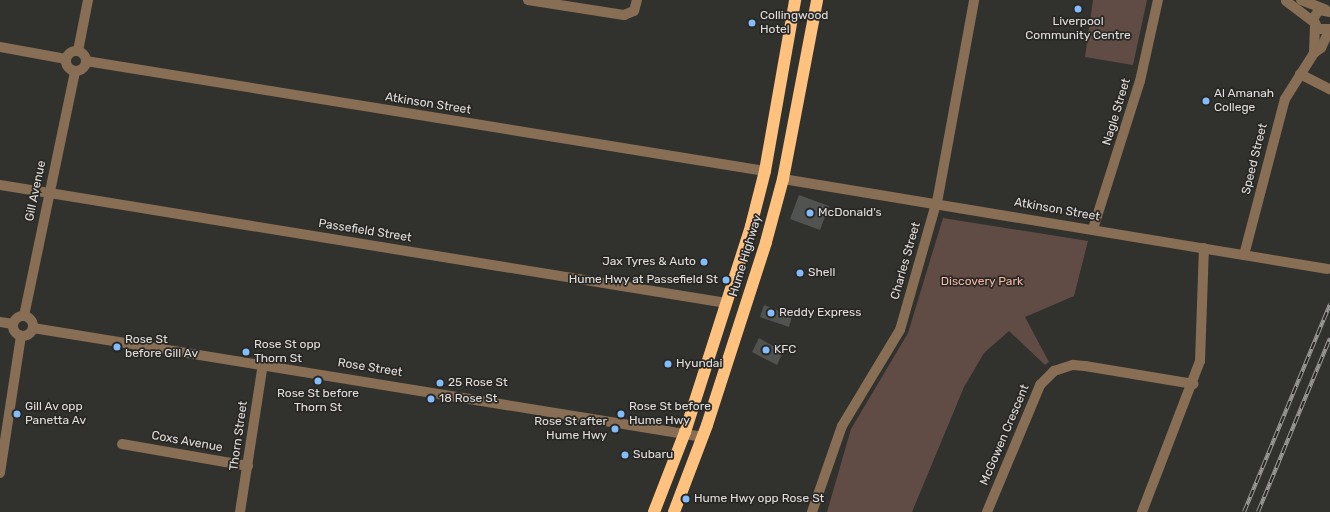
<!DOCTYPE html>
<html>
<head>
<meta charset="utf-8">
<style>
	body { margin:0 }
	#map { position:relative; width:1330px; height:512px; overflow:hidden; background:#31312e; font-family:Rubik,sans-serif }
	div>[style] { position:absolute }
	.green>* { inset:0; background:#614c45 }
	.building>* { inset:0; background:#515350 }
	.minor>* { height:10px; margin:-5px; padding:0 5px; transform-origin:5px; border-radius:5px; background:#876e54 }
	.minor>.ring { margin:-5px; padding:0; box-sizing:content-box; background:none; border:10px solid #876e54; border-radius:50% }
	.highway>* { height:12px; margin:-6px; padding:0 6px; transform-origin:6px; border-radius:6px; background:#fec17e }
	.rail>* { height:4px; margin-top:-2px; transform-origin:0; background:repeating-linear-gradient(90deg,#282724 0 8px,#9b9a98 0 16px); box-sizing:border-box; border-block:1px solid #9b9a98 }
	.dots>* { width:11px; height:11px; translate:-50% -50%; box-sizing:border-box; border:2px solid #282724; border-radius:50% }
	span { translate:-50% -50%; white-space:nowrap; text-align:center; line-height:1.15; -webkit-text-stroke:3.5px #282724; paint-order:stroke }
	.poi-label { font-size:12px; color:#e0dfdd }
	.left { translate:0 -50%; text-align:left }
	.right { translate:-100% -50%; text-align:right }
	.street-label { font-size:12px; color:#e0dfdd }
	.park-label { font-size:12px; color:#f7b7a4 }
</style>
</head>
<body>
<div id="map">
	<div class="green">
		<div style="clip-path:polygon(1093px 0,1147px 0,1133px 65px,1085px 57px)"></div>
		<div style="clip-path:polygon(943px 218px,1088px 241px,1074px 296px,1025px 317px,1049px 362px,1045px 365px,1009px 331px,984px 353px,964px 387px,912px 512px,827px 512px,851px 429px,908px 333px)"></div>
	</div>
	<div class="building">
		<div style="clip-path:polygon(799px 195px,829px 206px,820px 230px,790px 219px)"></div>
		<div style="clip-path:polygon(764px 305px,792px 316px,789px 327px,760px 317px)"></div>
		<div style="clip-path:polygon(759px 338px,783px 352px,777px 365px,752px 352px)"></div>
	</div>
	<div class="minor">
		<div style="left:528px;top:0;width:97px;rotate:8.9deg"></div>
		<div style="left:624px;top:15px;width:11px;rotate:-22deg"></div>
		<div style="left:634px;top:11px;width:11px;rotate:-75deg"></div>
		<div style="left:1301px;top:0;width:26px;rotate:21deg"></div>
		<div style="left:1286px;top:1px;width:34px;rotate:37deg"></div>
		<div style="left:1330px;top:12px;width:11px;rotate:-170deg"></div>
		<div style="left:1319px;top:10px;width:11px;rotate:124deg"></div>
		<div style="left:1313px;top:19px;width:11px;rotate:63deg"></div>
		<div style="left:1318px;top:29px;width:12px"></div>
		<div style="left:0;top:47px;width:67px;rotate:10.3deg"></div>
		<div style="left:78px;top:51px;width:52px;rotate:-78.9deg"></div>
		<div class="ring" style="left:66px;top:51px;width:10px;height:10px"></div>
		<div style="left:1314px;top:53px;width:26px;rotate:-88deg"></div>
		<div style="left:86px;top:61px;width:688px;rotate:9.2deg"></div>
		<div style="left:1300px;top:74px;width:34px;rotate:27deg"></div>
		<div style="left:783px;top:179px;width:552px;rotate:9.38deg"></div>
		<div style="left:0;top:185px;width:736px;rotate:9.23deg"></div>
		<div style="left:1093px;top:229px;width:155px;rotate:-72.4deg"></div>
		<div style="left:1140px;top:81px;width:83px;rotate:-77.5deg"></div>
		<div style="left:1244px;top:255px;width:161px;rotate:-75.3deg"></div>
		<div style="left:1285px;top:99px;width:54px;rotate:-57.8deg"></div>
		<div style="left:1314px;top:53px;width:9px;rotate:-36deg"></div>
		<div style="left:1321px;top:48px;width:21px;rotate:-65deg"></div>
		<div class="ring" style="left:13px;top:316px;width:10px;height:10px"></div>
		<div style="left:24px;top:316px;width:250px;rotate:-78.2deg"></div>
		<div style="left:0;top:322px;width:13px;rotate:9deg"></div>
		<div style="left:33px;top:328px;width:679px;rotate:9.24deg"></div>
		<div style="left:122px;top:444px;width:128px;rotate:9.9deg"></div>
		<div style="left:0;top:473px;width:139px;rotate:-81.3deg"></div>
		<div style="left:240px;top:512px;width:150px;rotate:-81.2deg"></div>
		<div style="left:812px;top:512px;width:91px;rotate:-70.8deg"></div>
		<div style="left:842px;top:426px;width:112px;rotate:-58.9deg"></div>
		<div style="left:900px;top:330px;width:138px;rotate:-74.1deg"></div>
		<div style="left:938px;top:197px;width:200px;rotate:-79.6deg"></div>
		<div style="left:987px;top:512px;width:138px;rotate:-67.3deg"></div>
		<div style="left:1040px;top:385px;width:20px;rotate:-45deg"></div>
		<div style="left:1054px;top:371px;width:20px;rotate:-18deg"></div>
		<div style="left:1073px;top:365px;width:12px;rotate:5deg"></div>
		<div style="left:1085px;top:366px;width:110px;rotate:9.4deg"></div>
		<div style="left:1142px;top:512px;width:162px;rotate:-69deg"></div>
		<div style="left:1200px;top:361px;width:113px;rotate:-88deg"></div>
	</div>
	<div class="highway">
		<div style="left:654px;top:512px;width:86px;rotate:-68.8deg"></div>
		<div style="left:685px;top:432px;width:216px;rotate:-72.2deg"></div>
		<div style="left:751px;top:226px;width:57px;rotate:-75.7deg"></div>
		<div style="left:765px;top:171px;width:174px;rotate:-80deg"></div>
		<div style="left:674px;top:512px;width:93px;rotate:-69.2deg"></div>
		<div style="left:707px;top:425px;width:192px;rotate:-72.1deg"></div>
		<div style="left:766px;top:242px;width:65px;rotate:-74.9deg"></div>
		<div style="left:783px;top:179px;width:182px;rotate:-79.2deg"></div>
	</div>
	<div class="rail">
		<div style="left:1244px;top:512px;width:225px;rotate:-67.5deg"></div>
		<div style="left:1258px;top:512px;width:188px;rotate:-67.5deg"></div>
	</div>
	<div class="dots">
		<div style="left:1078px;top:9px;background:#83bcfb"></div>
		<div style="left:752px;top:23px;background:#83bcfb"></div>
		<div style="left:1206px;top:101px;background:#83bcfb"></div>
		<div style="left:810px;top:213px;background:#83bcfb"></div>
		<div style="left:704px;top:262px;background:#83bcfb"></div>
		<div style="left:800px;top:273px;background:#83bcfb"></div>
		<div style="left:726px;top:280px;background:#83bcfb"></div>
		<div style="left:771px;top:313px;background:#83bcfb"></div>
		<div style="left:117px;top:347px;background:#83bcfb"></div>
		<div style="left:766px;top:350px;background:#83bcfb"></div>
		<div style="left:246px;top:352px;background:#83bcfb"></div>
		<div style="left:668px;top:364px;background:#83bcfb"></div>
		<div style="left:318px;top:381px;background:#83bcfb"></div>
		<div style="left:440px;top:383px;background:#83bcfb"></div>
		<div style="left:431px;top:399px;background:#83bcfb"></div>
		<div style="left:17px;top:414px;background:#83bcfb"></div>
		<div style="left:621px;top:414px;background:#83bcfb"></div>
		<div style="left:615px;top:429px;background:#83bcfb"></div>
		<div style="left:625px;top:455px;background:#83bcfb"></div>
		<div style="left:686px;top:499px;background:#83bcfb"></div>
	</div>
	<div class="poi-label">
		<span class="left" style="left:760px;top:23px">Collingwood<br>Hotel</span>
		<span style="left:1078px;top:29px">Liverpool<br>Community Centre</span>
		<span class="left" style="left:1214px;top:101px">Al Amanah<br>College</span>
		<span class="left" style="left:818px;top:213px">McDonald's</span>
		<span class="right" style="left:696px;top:262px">Jax Tyres &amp; Auto</span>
		<span class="left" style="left:808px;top:273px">Shell</span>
		<span class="right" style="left:718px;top:280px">Hume Hwy at Passefield St</span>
		<span class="left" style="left:779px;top:313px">Reddy Express</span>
		<span class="left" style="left:125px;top:347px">Rose St<br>before Gill Av</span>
		<span class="left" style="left:254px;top:352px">Rose St opp<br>Thorn St</span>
		<span class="left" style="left:774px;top:350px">KFC</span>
		<span class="left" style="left:676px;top:364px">Hyundai</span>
		<span class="left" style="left:448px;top:383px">25 Rose St</span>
		<span style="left:318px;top:401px">Rose St before<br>Thorn St</span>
		<span class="left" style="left:439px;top:399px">18 Rose St</span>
		<span class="left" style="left:25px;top:414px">Gill Av opp<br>Panetta Av</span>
		<span class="left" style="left:629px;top:414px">Rose St before<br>Hume Hwy</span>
		<span class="right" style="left:607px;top:429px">Rose St after<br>Hume Hwy</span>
		<span class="left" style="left:633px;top:455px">Subaru</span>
		<span class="left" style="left:694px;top:499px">Hume Hwy opp Rose St</span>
	</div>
	<div class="street-label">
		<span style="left:428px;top:104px;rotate:9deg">Atkinson Street</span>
		<span style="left:1117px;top:112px;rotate:-73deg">Nagle Street</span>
		<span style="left:1255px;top:159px;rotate:-76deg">Speed Street</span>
		<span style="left:36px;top:191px;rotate:-78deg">Gill Avenue</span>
		<span style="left:1057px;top:210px;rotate:10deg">Atkinson Street</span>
		<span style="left:365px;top:231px;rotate:9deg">Passefield Street</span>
		<span style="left:746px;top:256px;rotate:-73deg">Hume Highway</span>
		<span style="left:906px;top:261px;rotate:-74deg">Charles Street</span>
		<span style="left:370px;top:368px;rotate:9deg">Rose Street</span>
		<span style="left:1005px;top:435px;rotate:-67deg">McGowen Crescent</span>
		<span style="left:239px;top:436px;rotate:-82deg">Thorn Street</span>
		<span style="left:187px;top:442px;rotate:10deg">Coxs Avenue</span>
	</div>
	<div class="park-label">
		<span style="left:982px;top:282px">Discovery Park</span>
	</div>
</div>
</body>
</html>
